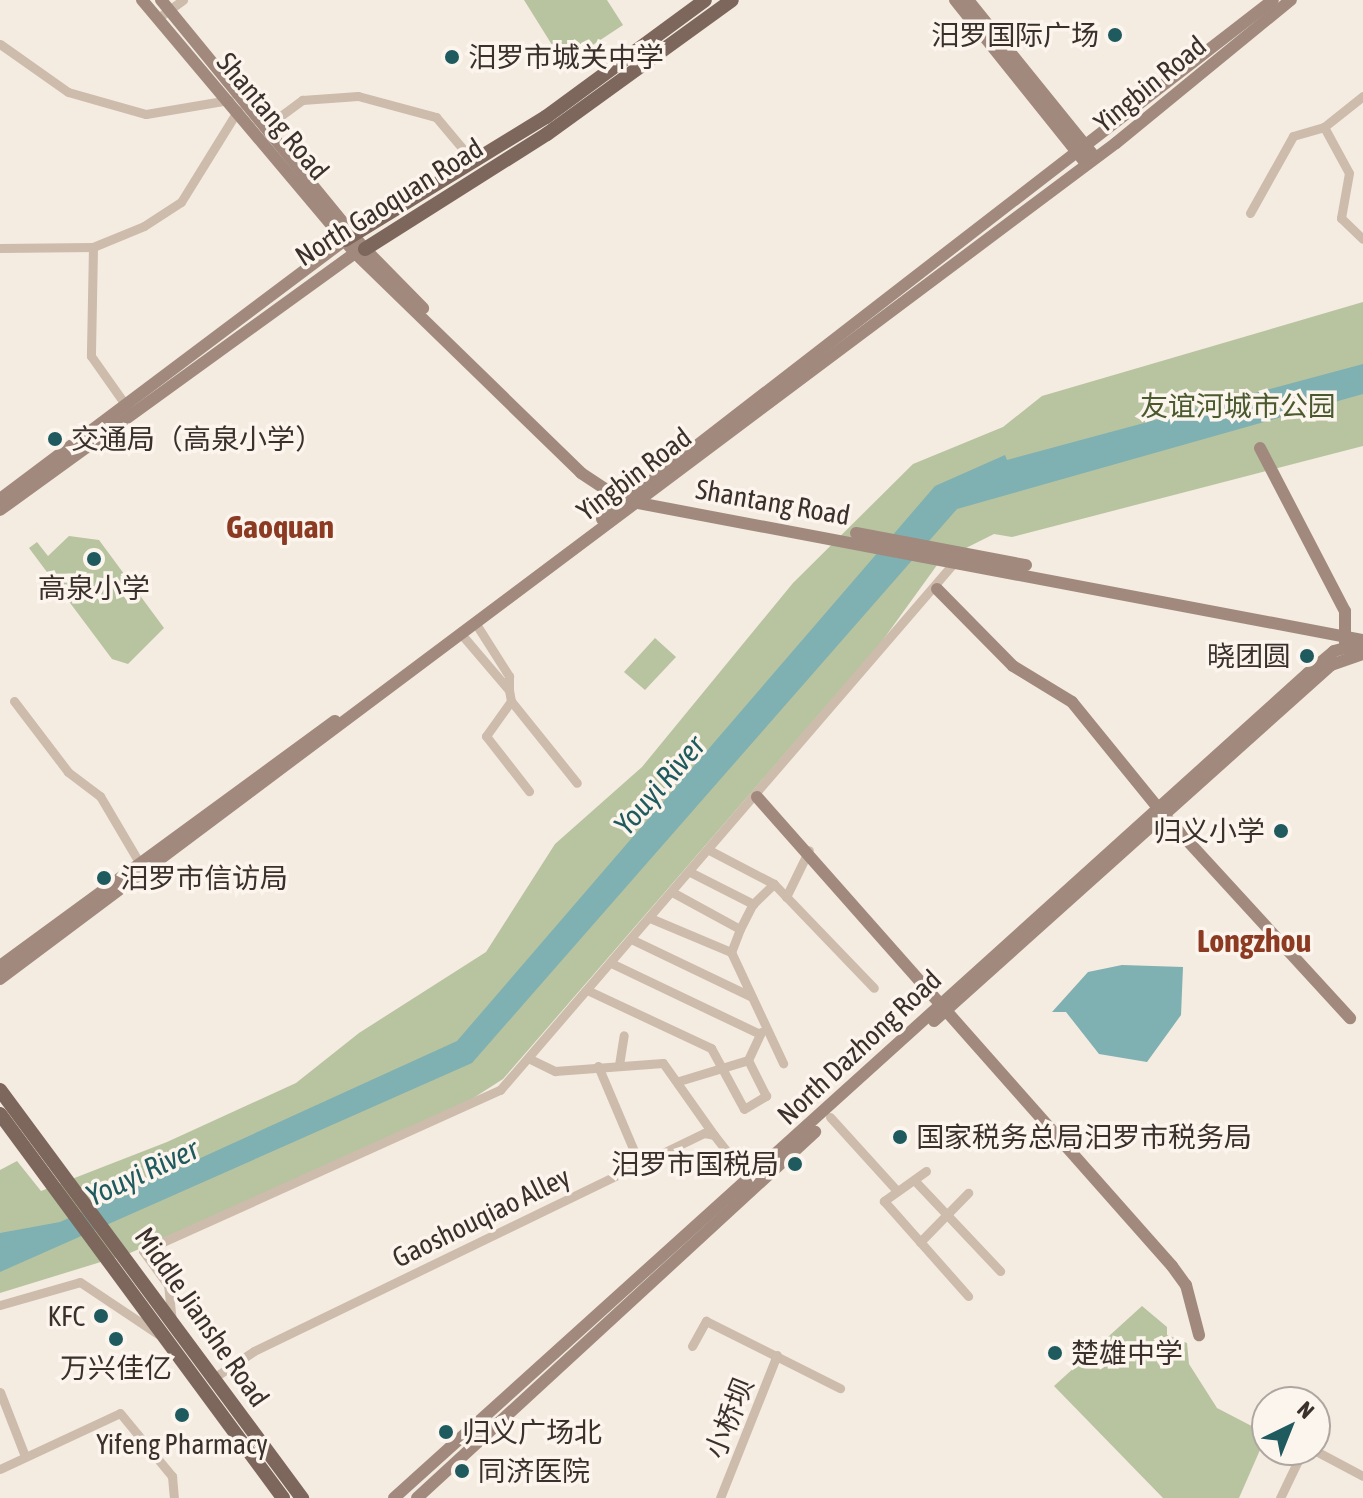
<!DOCTYPE html>
<html>
<head>
<meta charset="utf-8">
<style>
	body { margin:0 }
	#map { position:relative; width:1363px; height:1498px; overflow:hidden; background:#f4ebe1; font-family:"Asap Condensed","Noto Sans SC",sans-serif }
	div>[style] { position:absolute }
	.green>* { inset:0; background:#b8c4a0 }
	.water>* { inset:0; background:#7fb0b2 }
	.street>* { height:9px; margin:-4.5px; padding:0 4.5px; transform-origin:4.5px; border-radius:4.5px; background:#cdbbac }
	.secondary>* { height:12px; margin:-6px; padding:0 6px; transform-origin:6px; border-radius:6px; background:#a18a7d }
	.primary>* { height:14px; margin:-7px; padding:0 7px; transform-origin:7px; border-radius:7px; background:#7d675c }
	.dots>* { width:22px; height:22px; translate:-50% -50%; box-sizing:border-box; border:4px solid #fbf5ee; border-radius:50% }
	span { translate:-50% -50%; white-space:nowrap; text-align:center; line-height:1.15; -webkit-text-stroke:7px #fbf5ee; paint-order:stroke }
	.poi-label { font-size:28px; color:#3b302b }
	.right { translate:-100% -50%; text-align:right }
	.left { translate:0 -50%; text-align:left }
	.street-label { font-size:28px; color:#3b302b }
	.park-label { font-size:28px; color:#4a5a2e }
	.water-label { font-size:30px; color:#1f5a5e; font-style:italic }
	.quarter-label { font-size:32px; color:#8c3b22; font-weight:700 }
	.north { position:absolute; left:1251px; top:1386px; width:80px; height:80px; box-sizing:border-box; background:#fbf5ee; border:2px solid #aea6a0; border-radius:50%; rotate:43deg; font-size:22px; font-weight:700; line-height:32px; text-align:center; color:#3b302b }
	.north::after { content:''; display:block; margin:auto; width:28px; height:36px; background:#1f5a5e; clip-path:polygon(50% 0,100% 100%,50% 72%,0 100%) }
</style>
</head>
<body>
<div id="map">
	<div class="green">
		<div style="clip-path:polygon(524px 0,607px 0,623px 25px,564px 64px)"></div>
		<div style="clip-path:polygon(1363px 302px,1363px 446px,1012px 537px,994px 534px,940px 561px,880px 644px,503px 1079px,461px 1106px,130px 1253px,0 1293px,0 1170px,17px 1161px,41px 1191px,167px 1142px,296px 1083px,359px 1033px,486px 952px,555px 844px,642px 767px,793px 583px,913px 464px,1003px 427px,1042px 396px)"></div>
		<div style="clip-path:polygon(69px 536px,99px 540px,164px 628px,128px 664px,112px 659px,29px 548px,37px 542px,48px 556px)"></div>
		<div style="clip-path:polygon(655px 638px,676px 657px,645px 690px,624px 672px)"></div>
		<div style="clip-path:polygon(1142px 1306px,1167px 1327px,1167px 1335px,1187px 1343px,1189px 1364px,1217px 1408px,1267px 1434px,1239px 1498px,1163px 1498px,1054px 1386px)"></div>
	</div>
	<div class="water">
		<div style="clip-path:polygon(1363px 364px,1363px 394px,957px 509px,472px 1063px,0 1272px,0 1233px,60px 1222px,457px 1041px,935px 486px,1005px 455px,1007px 460px)"></div>
		<div style="clip-path:polygon(1122px 965px,1183px 967px,1181px 1015px,1147px 1062px,1099px 1054px,1066px 1012px,1052px 1012px,1088px 972px)"></div>
	</div>
	<div class="street">
		<div style="left:158px;top:18px;width:31px;rotate:-36deg"></div>
		<div style="left:0;top:44px;width:83px;rotate:35.2deg"></div>
		<div style="left:68px;top:92px;width:81px;rotate:15.8deg"></div>
		<div style="left:146px;top:114px;width:84px;rotate:-9.6deg"></div>
		<div style="left:267px;top:126px;width:44px;rotate:-36.6deg"></div>
		<div style="left:302px;top:100px;width:56px;rotate:-4.1deg"></div>
		<div style="left:358px;top:96px;width:81px;rotate:15.1deg"></div>
		<div style="left:436px;top:117px;width:57px;rotate:49.9deg"></div>
		<div style="left:1324px;top:127px;width:50px;rotate:-38.5deg"></div>
		<div style="left:1250px;top:213px;width:88px;rotate:-60.8deg"></div>
		<div style="left:1293px;top:136px;width:32px;rotate:-16deg"></div>
		<div style="left:1324px;top:127px;width:52px;rotate:61.5deg"></div>
		<div style="left:1349px;top:173px;width:46px;rotate:100.1deg"></div>
		<div style="left:1341px;top:218px;width:30px;rotate:44deg"></div>
		<div style="left:93px;top:247px;width:109px;rotate:91.1deg"></div>
		<div style="left:91px;top:356px;width:62px;rotate:54.8deg"></div>
		<div style="left:0;top:248px;width:93px;rotate:-0.6deg"></div>
		<div style="left:93px;top:247px;width:55px;rotate:-22.4deg"></div>
		<div style="left:144px;top:226px;width:44px;rotate:-33deg"></div>
		<div style="left:181px;top:202px;width:108px;rotate:-58.2deg"></div>
		<div style="left:476px;top:624px;width:62px;rotate:57.6deg"></div>
		<div style="left:509px;top:676px;width:14px;rotate:90deg"></div>
		<div style="left:462px;top:635px;width:72px;rotate:49.5deg"></div>
		<div style="left:509px;top:690px;width:11px;rotate:80deg"></div>
		<div style="left:511px;top:701px;width:43px;rotate:125.5deg"></div>
		<div style="left:486px;top:736px;width:70px;rotate:52deg"></div>
		<div style="left:14px;top:701px;width:89px;rotate:52.7deg"></div>
		<div style="left:68px;top:772px;width:40px;rotate:37deg"></div>
		<div style="left:100px;top:796px;width:79px;rotate:59.5deg"></div>
		<div style="left:511px;top:701px;width:105px;rotate:51.2deg"></div>
		<div style="left:709px;top:850px;width:73px;rotate:27.6deg"></div>
		<div style="left:774px;top:884px;width:144px;rotate:46.1deg"></div>
		<div style="left:690px;top:872px;width:71px;rotate:26.9deg"></div>
		<div style="left:753px;top:904px;width:29px;rotate:-44deg"></div>
		<div style="left:672px;top:892px;width:77px;rotate:28.6deg"></div>
		<div style="left:740px;top:929px;width:25px;rotate:111deg"></div>
		<div style="left:731px;top:952px;width:123px;rotate:64.9deg"></div>
		<div style="left:786px;top:897px;width:52px;rotate:-63.9deg"></div>
		<div style="left:650px;top:918px;width:88px;rotate:22.8deg"></div>
		<div style="left:740px;top:929px;width:28px;rotate:-63deg"></div>
		<div style="left:631px;top:939px;width:134px;rotate:25.6deg"></div>
		<div style="left:611px;top:963px;width:165px;rotate:25.5deg"></div>
		<div style="left:587px;top:990px;width:137px;rotate:25.1deg"></div>
		<div style="left:711px;top:1048px;width:69px;rotate:61.6deg"></div>
		<div style="left:744px;top:1109px;width:26px;rotate:-31deg"></div>
		<div style="left:766px;top:1096px;width:40px;rotate:-116.6deg"></div>
		<div style="left:528px;top:1058px;width:30px;rotate:26deg"></div>
		<div style="left:555px;top:1071px;width:108px;rotate:-4.2deg"></div>
		<div style="left:663px;top:1063px;width:88px;rotate:54.7deg"></div>
		<div style="left:619px;top:1065px;width:30px;rotate:-81deg"></div>
		<div style="left:598px;top:1066px;width:108px;rotate:67deg"></div>
		<div style="left:679px;top:1081px;width:72px;rotate:-16.9deg"></div>
		<div style="left:748px;top:1060px;width:31px;rotate:-65deg"></div>
		<div style="left:830px;top:1117px;width:100px;rotate:47.8deg"></div>
		<div style="left:926px;top:1171px;width:52px;rotate:144.5deg"></div>
		<div style="left:884px;top:1201px;width:127px;rotate:48.5deg"></div>
		<div style="left:915px;top:1181px;width:124px;rotate:46.6deg"></div>
		<div style="left:920px;top:1242px;width:69px;rotate:-45.6deg"></div>
		<div style="left:0;top:1305px;width:83px;rotate:-16deg"></div>
		<div style="left:80px;top:1282px;width:94px;rotate:33.7deg"></div>
		<div style="left:172px;top:1322px;width:37px;rotate:-96deg"></div>
		<div style="left:168px;top:1285px;width:42px;rotate:-126.3deg"></div>
		<div style="left:143px;top:1251px;width:392px;rotate:-24.3deg"></div>
		<div style="left:500px;top:1090px;width:701px;rotate:-49.28deg"></div>
		<div style="left:692px;top:1346px;width:29px;rotate:-61deg"></div>
		<div style="left:706px;top:1321px;width:150px;rotate:26.6deg"></div>
		<div style="left:212px;top:1379px;width:50px;rotate:-33.7deg"></div>
		<div style="left:254px;top:1351px;width:500px;rotate:-25.85deg"></div>
		<div style="left:704px;top:1133px;width:10px;rotate:11deg"></div>
		<div style="left:714px;top:1135px;width:58px;rotate:52deg"></div>
		<div style="left:0;top:1392px;width:69px;rotate:68.7deg"></div>
		<div style="left:1264px;top:1423px;width:4px;rotate:34deg"></div>
		<div style="left:1314px;top:1450px;width:55px;rotate:28deg"></div>
		<div style="left:0;top:1469px;width:132px;rotate:-25deg"></div>
		<div style="left:120px;top:1413px;width:82px;rotate:50.5deg"></div>
		<div style="left:172px;top:1476px;width:22px;rotate:85deg"></div>
		<div style="left:720px;top:1498px;width:154px;rotate:-68.3deg"></div>
		<div style="left:1280px;top:1498px;width:53px;rotate:-64.4deg"></div>
	</div>
	<div class="secondary">
		<div style="left:142px;top:0;width:329px;rotate:49.9deg"></div>
		<div style="left:354px;top:252px;width:317px;rotate:44.2deg"></div>
		<div style="left:581px;top:473px;width:49px;rotate:33.4deg"></div>
		<div style="left:622px;top:500px;width:754px;rotate:10.7deg"></div>
		<div style="left:161px;top:0;width:322px;rotate:50.7deg"></div>
		<div style="left:365px;top:249px;width:83px;rotate:45.5deg"></div>
		<div style="left:955px;top:0;width:206px;rotate:51.3deg"></div>
		<div style="left:968px;top:0;width:199px;rotate:51.1deg"></div>
		<div style="left:1260px;top:448px;width:184px;rotate:62.5deg"></div>
		<div style="left:1345px;top:611px;width:32px;rotate:90deg"></div>
		<div style="left:0;top:499px;width:431px;rotate:-36.9deg"></div>
		<div style="left:0;top:510px;width:442px;rotate:-35.9deg"></div>
		<div style="left:602px;top:519px;width:848px;rotate:-37.72deg"></div>
		<div style="left:856px;top:533px;width:173px;rotate:10.7deg"></div>
		<div style="left:937px;top:589px;width:108px;rotate:45.4deg"></div>
		<div style="left:1013px;top:666px;width:69px;rotate:31.4deg"></div>
		<div style="left:1072px;top:702px;width:144px;rotate:50.9deg"></div>
		<div style="left:1163px;top:814px;width:277px;rotate:47.5deg"></div>
		<div style="left:757px;top:797px;width:626px;rotate:48.5deg"></div>
		<div style="left:1172px;top:1266px;width:24px;rotate:54deg"></div>
		<div style="left:1186px;top:1285px;width:52px;rotate:75.4deg"></div>
		<div style="left:0;top:966px;width:415px;rotate:-36.2deg"></div>
		<div style="left:0;top:979px;width:1394px;rotate:-36.84deg"></div>
		<div style="left:1116px;top:143px;width:226px;rotate:-39.3deg"></div>
		<div style="left:934px;top:1021px;width:533px;rotate:-41.88deg"></div>
		<div style="left:1331px;top:665px;width:34px;rotate:-19deg"></div>
		<div style="left:394px;top:1498px;width:1231px;rotate:-42.07deg"></div>
		<div style="left:1308px;top:673px;width:34px;rotate:-40deg"></div>
		<div style="left:1334px;top:651px;width:27px;rotate:-15deg"></div>
		<div style="left:417px;top:1498px;width:541px;rotate:-42.6deg"></div>
	</div>
	<div class="primary">
		<div style="left:345px;top:240px;width:236px;rotate:-31.5deg"></div>
		<div style="left:546px;top:117px;width:197px;rotate:-36.3deg"></div>
		<div style="left:365px;top:249px;width:215px;rotate:-32.3deg"></div>
		<div style="left:547px;top:134px;width:228px;rotate:-35.9deg"></div>
		<div style="left:0;top:1090px;width:508px;rotate:53.49deg"></div>
		<div style="left:0;top:1114px;width:477px;rotate:53.6deg"></div>
	</div>
	<div class="dots">
		<div style="left:1115px;top:35px;background:#1f5a5e"></div>
		<div style="left:452px;top:57px;background:#1f5a5e"></div>
		<div style="left:55px;top:439px;background:#1f5a5e"></div>
		<div style="left:94px;top:559px;background:#1f5a5e"></div>
		<div style="left:1307px;top:656px;background:#1f5a5e"></div>
		<div style="left:1281px;top:831px;background:#1f5a5e"></div>
		<div style="left:104px;top:878px;background:#1f5a5e"></div>
		<div style="left:900px;top:1137px;background:#1f5a5e"></div>
		<div style="left:795px;top:1164px;background:#1f5a5e"></div>
		<div style="left:101px;top:1316px;background:#1f5a5e"></div>
		<div style="left:116px;top:1339px;background:#1f5a5e"></div>
		<div style="left:1055px;top:1353px;background:#1f5a5e"></div>
		<div style="left:182px;top:1415px;background:#1f5a5e"></div>
		<div style="left:446px;top:1432px;background:#1f5a5e"></div>
		<div style="left:462px;top:1471px;background:#1f5a5e"></div>
	</div>
	<div class="poi-label">
		<span class="right" style="left:1099px;top:35px">汨罗国际广场</span>
		<span class="left" style="left:468px;top:57px">汨罗市城关中学</span>
		<span class="left" style="left:71px;top:439px">交通局（高泉小学）</span>
		<span style="left:94px;top:588px">高泉小学</span>
		<span class="right" style="left:1291px;top:656px">晓团圆</span>
		<span class="right" style="left:1265px;top:831px">归义小学</span>
		<span class="left" style="left:120px;top:878px">汨罗市信访局</span>
		<span class="left" style="left:916px;top:1137px">国家税务总局汨罗市税务局</span>
		<span class="right" style="left:779px;top:1164px">汨罗市国税局</span>
		<span class="right" style="left:85px;top:1316px">KFC</span>
		<span class="left" style="left:1071px;top:1353px">楚雄中学</span>
		<span style="left:116px;top:1368px">万兴佳亿</span>
		<span class="left" style="left:462px;top:1432px">归义广场北</span>
		<span style="left:182px;top:1444px">Yifeng Pharmacy</span>
		<span class="left" style="left:478px;top:1471px">同济医院</span>
	</div>
	<div class="street-label">
		<span style="left:1150px;top:84px;rotate:-39deg">Yingbin Road</span>
		<span style="left:273px;top:116px;rotate:50deg">Shantang Road</span>
		<span style="left:389px;top:202px;rotate:-32deg">North Gaoquan Road</span>
		<span style="left:634px;top:474px;rotate:-37deg">Yingbin Road</span>
		<span style="left:773px;top:502px;rotate:10deg">Shantang Road</span>
		<span style="left:859px;top:1047px;rotate:-43deg">North Dazhong Road</span>
		<span style="left:481px;top:1217px;rotate:-26deg">Gaoshouqiao Alley</span>
		<span style="left:202px;top:1317px;rotate:55deg">Middle Jianshe Road</span>
		<span style="left:729px;top:1418px;rotate:-68deg">小桥坝</span>
	</div>
	<div class="park-label">
		<span style="left:1238px;top:406px">友谊河城市公园</span>
	</div>
	<div class="water-label">
		<span style="left:659px;top:785px;rotate:-49deg">Youyi River</span>
		<span style="left:142px;top:1172px;rotate:-25deg">Youyi River</span>
	</div>
	<div class="quarter-label">
		<span style="left:280px;top:527px">Gaoquan</span>
		<span style="left:1254px;top:941px">Longzhou</span>
	</div>
	<div class="north">N</div>
</div>
</body>
</html>
